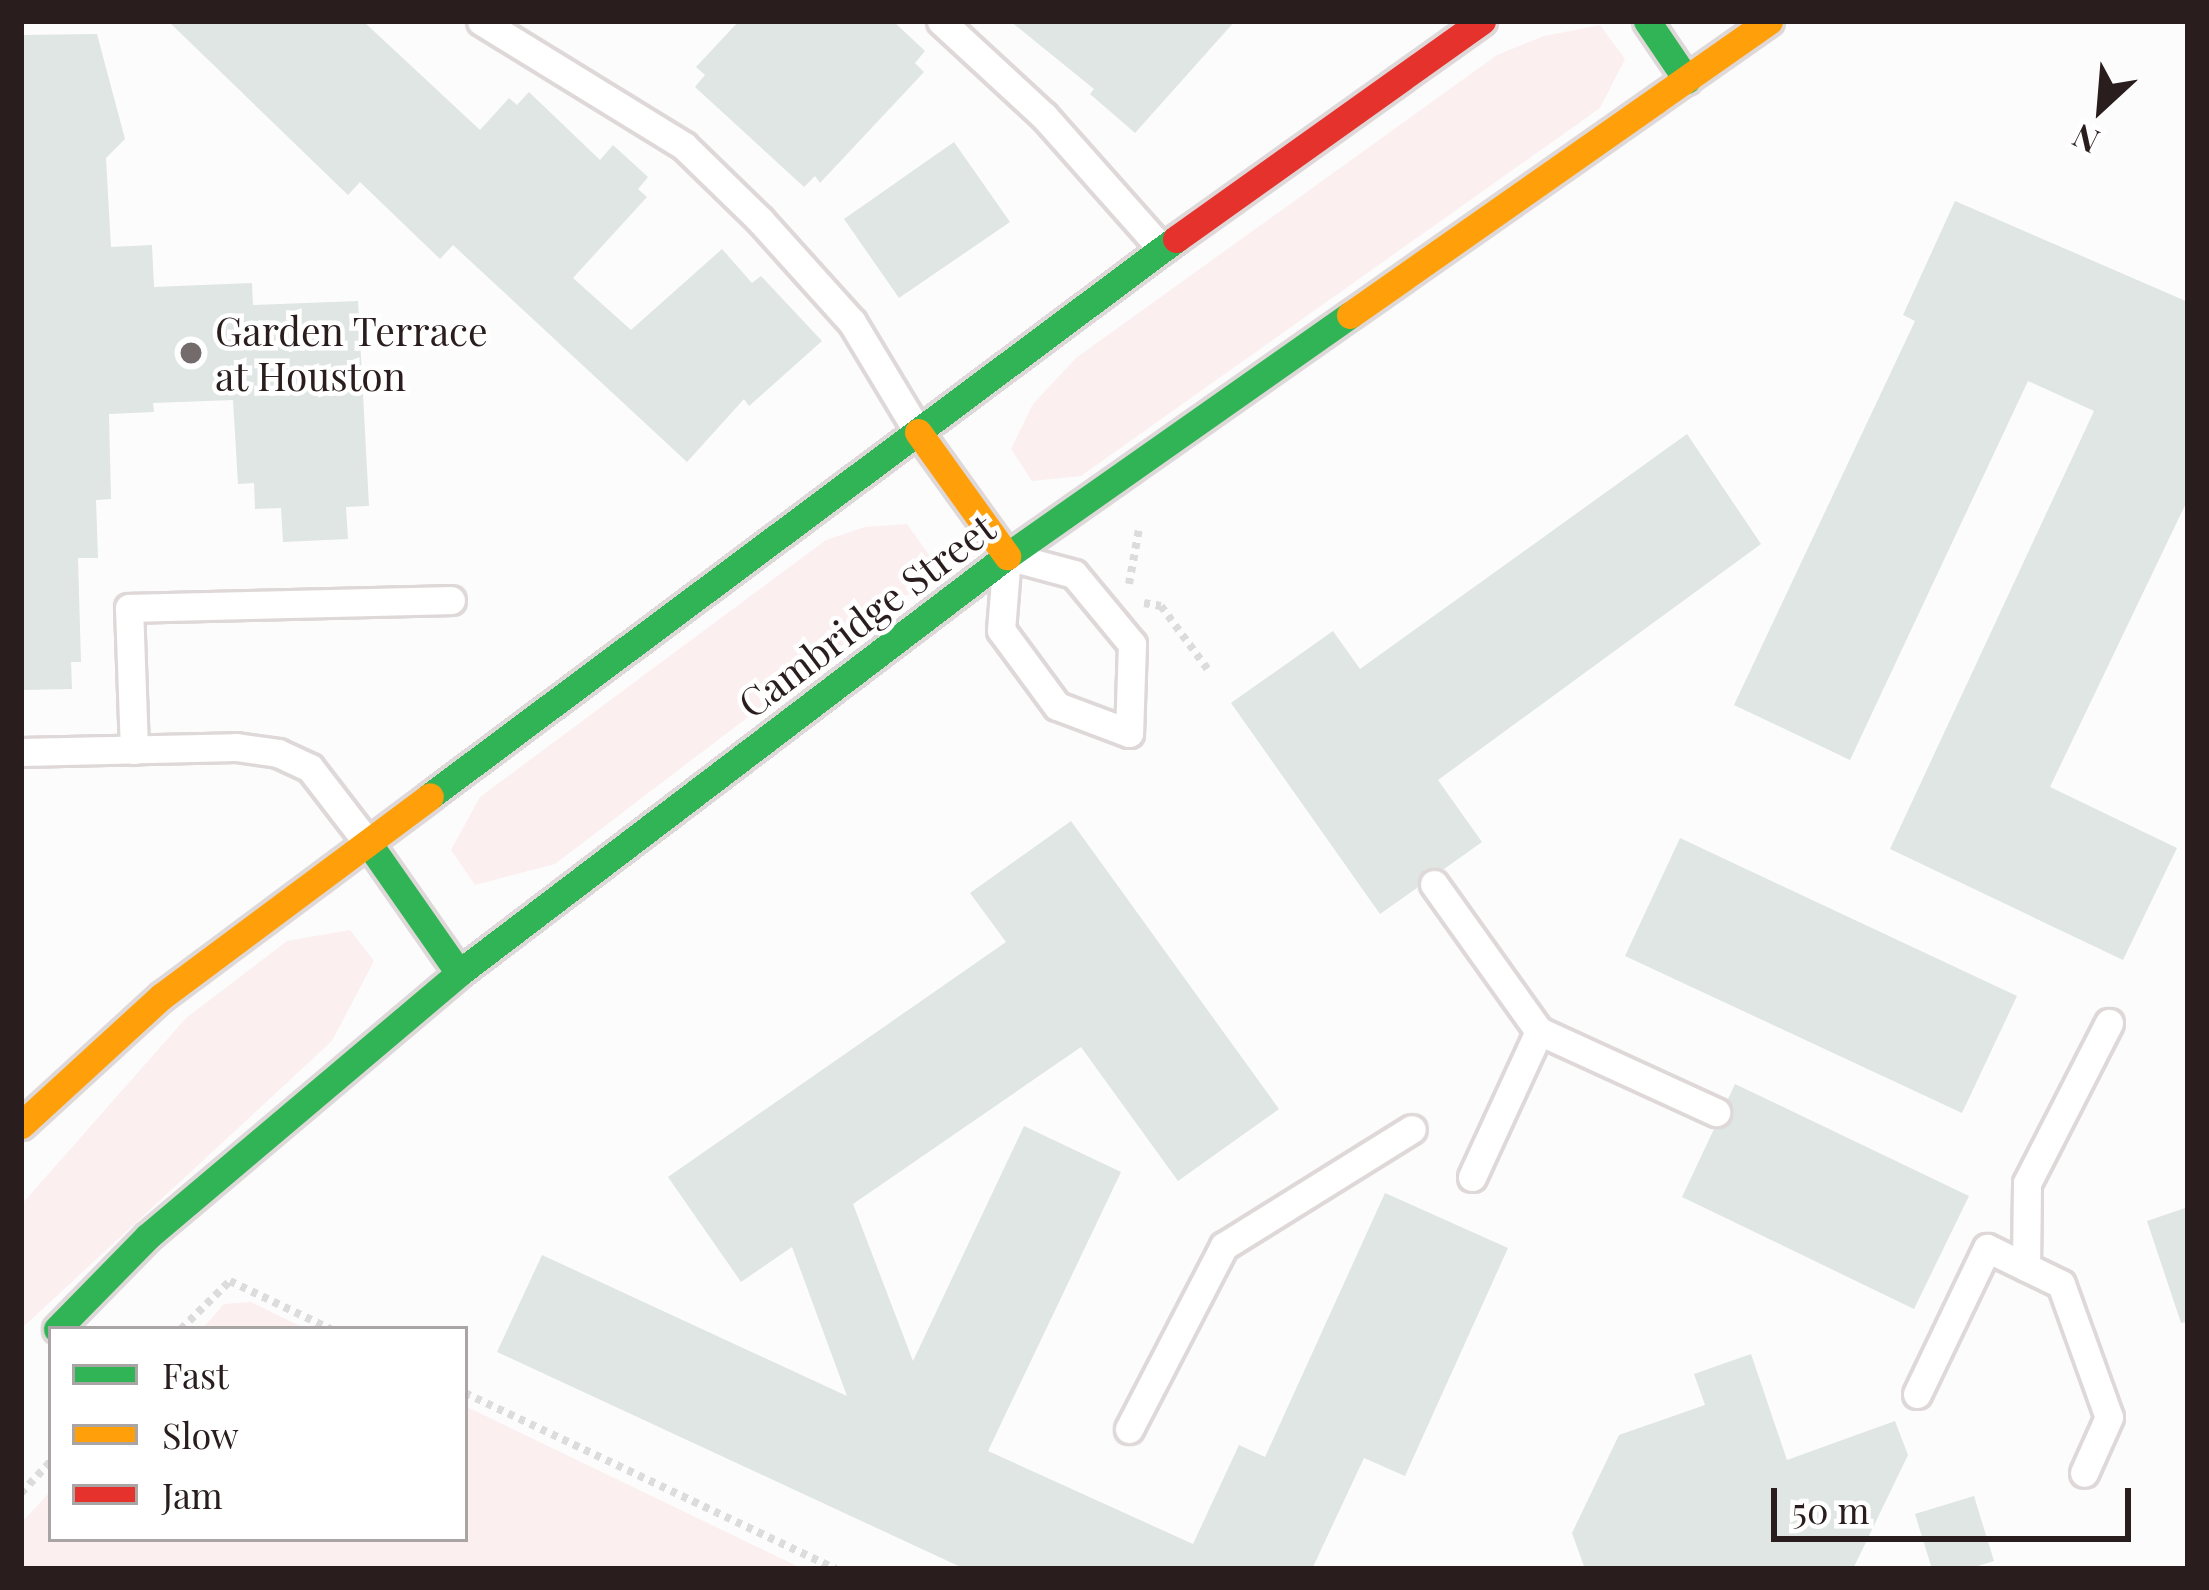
<!DOCTYPE html>
<html>
<head>
<meta charset="utf-8">
<style>
	body { margin:0 }
	#map { position:relative; width:2209px; height:1590px; overflow:hidden; background:#fcfcfc; font-family:"Playfair Display",serif }
	div>[style] { position:absolute }
	.green>* { inset:0; background:#fbeff0 }
	.building>* { inset:0; background:#dfe6e4 }
	.path>* { height:8px; margin-top:-4px; transform-origin:0; background:repeating-linear-gradient(90deg,#dcdcdc 0 6px,transparent 0 12px) }
	.roads { filter:drop-shadow(3px 0 #dfd8d9) drop-shadow(-3px 0 #dfd8d9) drop-shadow(0 3px #dfd8d9) drop-shadow(0 -3px #dfd8d9) }
	.lane>* { height:27px; margin:-13.5px; padding:0 13.5px; transform-origin:13.5px; border-radius:13.5px; background:#fff }
	.fast>* { height:27px; margin:-13.5px; padding:0 13.5px; transform-origin:13.5px; border-radius:13.5px; background:#30b455 }
	.slow>* { height:27px; margin:-13.5px; padding:0 13.5px; transform-origin:13.5px; border-radius:13.5px; background:#ff9f0a }
	.jam>* { height:27px; margin:-13.5px; padding:0 13.5px; transform-origin:13.5px; border-radius:13.5px; background:#e5322d }
	.dots>* { width:33px; height:33px; translate:-50% -50%; box-sizing:border-box; border:6px solid #fff; border-radius:50% }
	span { translate:-50% -50%; white-space:nowrap; text-align:center; line-height:1.15; -webkit-text-stroke:9px #fff; paint-order:stroke }
	.poi-label { font-size:39px; color:#291d1e }
	.left { translate:0 -50%; text-align:left }
	.street-label { font-size:39px; color:#291d1e }
	.frame { position:absolute; inset:0; border:24px solid #291d1e; pointer-events:none }
	.legend { position:absolute; left:48px; top:1326px; width:420px; height:216px; box-sizing:border-box; background:#fff; border:3px solid #a9a5a5; margin:0; padding:15px 21px; list-style:none; font-size:36px; color:#291d1e }
	.legend li { display:flex; align-items:center; gap:24px; height:60px }
	.legend b { width:60px; border:3px solid #a9a5a5 }
	.north { position:absolute; left:2041px; top:48px; width:120px; height:120px; -webkit-text-stroke:9px #fff; paint-order:stroke; rotate:206deg; font-size:33px; font-weight:700; line-height:48px; text-align:center; color:#291d1e }
	.north::after { content:''; display:block; margin:auto; width:42px; height:54px; background:#291d1e; clip-path:polygon(50% 0,100% 100%,50% 72%,0 100%) }
	.scale { position:absolute; left:1771px; top:1488px; width:360px; height:54px; box-sizing:border-box; border:6px solid #291d1e; border-top:0; padding-left:15px; font-size:36px; line-height:42px; white-space:nowrap; color:#291d1e; -webkit-text-stroke:9px #fff; paint-order:stroke }
</style>
</head>
<body>
<div id="map">
	<div class="green">
		<div style="clip-path:polygon(1600px 25px,1625px 59px,1600px 108px,1081px 476px,1032px 481px,1011px 449px,1033px 404px,1076px 358px,1497px 55px,1544px 36px)"></div>
		<div style="clip-path:polygon(907px 524px,929px 555px,911px 593px,555px 864px,475px 885px,451px 850px,480px 797px,826px 540px,865px 527px)"></div>
		<div style="clip-path:polygon(350px 930px,374px 961px,332px 1041px,21px 1329px,21px 1205px,186px 1018px,287px 941px)"></div>
		<div style="clip-path:polygon(251px 1302px,306px 1329px,202px 1329px,224px 1304px)"></div>
		<div style="clip-path:polygon(465px 1406px,803px 1569px,21px 1569px,21px 1523px,51px 1491px,51px 1539px,465px 1539px)"></div>
	</div>
	<div class="building">
		<div style="clip-path:polygon(168px 21px,363px 21px,480px 130px,509px 98px,517px 105px,529px 92px,600px 160px,613px 145px,648px 177px,638px 189px,647px 197px,573px 278px,631px 330px,722px 249px,752px 283px,761px 276px,822px 341px,749px 406px,744px 399px,687px 462px,453px 245px,440px 259px,360px 182px,348px 195px)"></div>
		<div style="clip-path:polygon(739px 21px,893px 21px,925px 51px,915px 63px,924px 72px,820px 183px,815px 176px,804px 187px,695px 87px,705px 75px,696px 67px)"></div>
		<div style="clip-path:polygon(1010px 21px,1235px 21px,1135px 133px,1090px 94px,1094px 89px)"></div>
		<div style="clip-path:polygon(97px 34px,125px 139px,106px 158px,111px 247px,152px 245px,154px 287px,252px 283px,253px 305px,358px 301px,369px 506px,346px 507px,348px 539px,283px 542px,281px 508px,255px 509px,254px 483px,238px 484px,233px 400px,153px 403px,154px 412px,109px 414px,111px 499px,96px 500px,98px 558px,78px 558px,81px 662px,71px 662px,72px 689px,21px 690px,21px 35px)"></div>
		<div style="clip-path:polygon(954px 142px,1010px 222px,899px 298px,844px 219px)"></div>
		<div style="clip-path:polygon(1955px 201px,2188px 302px,2188px 499px,2050px 787px,2177px 848px,2123px 960px,1890px 849px,2094px 411px,2028px 381px,1850px 760px,1734px 705px,1915px 321px,1903px 315px)"></div>
		<div style="clip-path:polygon(1687px 434px,1761px 544px,1438px 780px,1482px 842px,1444px 869px,1425px 869px,1417px 888px,1380px 914px,1231px 703px,1333px 631px,1360px 669px)"></div>
		<div style="clip-path:polygon(1071px 821px,1279px 1109px,1178px 1181px,1081px 1047px,853px 1204px,913px 1361px,1024px 1126px,1121px 1172px,988px 1451px,1193px 1544px,1239px 1445px,1265px 1457px,1385px 1193px,1508px 1248px,1405px 1476px,1364px 1458px,1312px 1569px,965px 1569px,497px 1352px,542px 1255px,847px 1396px,792px 1247px,741px 1282px,668px 1177px,1006px 942px,970px 893px)"></div>
		<div style="clip-path:polygon(1680px 838px,2017px 996px,1962px 1113px,1625px 956px)"></div>
		<div style="clip-path:polygon(1735px 1084px,1969px 1196px,1914px 1309px,1682px 1197px,1714px 1129px,1732px 1120px,1728px 1099px)"></div>
		<div style="clip-path:polygon(2188px 1207px,2188px 1322px,2181px 1323px,2147px 1221px)"></div>
		<div style="clip-path:polygon(1751px 1354px,1787px 1460px,1895px 1421px,1908px 1455px,1853px 1569px,1585px 1569px,1572px 1533px,1619px 1435px,1705px 1405px,1694px 1374px)"></div>
		<div style="clip-path:polygon(1974px 1496px,1994px 1561px,1968px 1569px,1932px 1569px,1915px 1514px)"></div>
	</div>
	<div class="path">
		<div style="left:1129px;top:584px;width:56px;rotate:-79.7deg"></div>
		<div style="left:1144px;top:603px;width:17px;rotate:10deg"></div>
		<div style="left:1161px;top:606px;width:81px;rotate:53.6deg"></div>
		<div style="left:181px;top:1329px;width:69px;rotate:-44.4deg"></div>
		<div style="left:230px;top:1281px;width:111px;rotate:25.6deg"></div>
		<div style="left:465px;top:1393px;width:410px;rotate:25.4deg"></div>
		<div style="left:21px;top:1493px;width:44px;rotate:-46.8deg"></div>
	</div>
	<div class="roads">
		<div class="lane">
			<div style="left:481px;top:21px;width:238px;rotate:31.6deg"></div>
			<div style="left:684px;top:146px;width:106px;rotate:44.2deg"></div>
			<div style="left:760px;top:220px;width:137px;rotate:48deg"></div>
			<div style="left:852px;top:322px;width:128px;rotate:59deg"></div>
			<div style="left:941px;top:21px;width:140px;rotate:42.7deg"></div>
			<div style="left:1044px;top:116px;width:178px;rotate:48.4deg"></div>
			<div style="left:1007px;top:556px;width:69px;rotate:15deg"></div>
			<div style="left:1074px;top:574px;width:91px;rotate:50.4deg"></div>
			<div style="left:1132px;top:644px;width:89px;rotate:91.9deg"></div>
			<div style="left:1129px;top:733px;width:77px;rotate:-159.4deg"></div>
			<div style="left:1057px;top:706px;width:94px;rotate:-126.4deg"></div>
			<div style="left:1001px;top:630px;width:74px;rotate:-85.4deg"></div>
			<div style="left:134px;top:750px;width:142px;rotate:-92deg"></div>
			<div style="left:129px;top:608px;width:322px;rotate:-1.4deg"></div>
			<div style="left:21px;top:752px;width:215px;rotate:-1.3deg"></div>
			<div style="left:236px;top:747px;width:42px;rotate:8.1deg"></div>
			<div style="left:278px;top:753px;width:35px;rotate:25deg"></div>
			<div style="left:310px;top:768px;width:93px;rotate:52.4deg"></div>
			<div style="left:1434px;top:884px;width:181px;rotate:54.5deg"></div>
			<div style="left:1539px;top:1031px;width:195px;rotate:24.6deg"></div>
			<div style="left:1472px;top:1177px;width:161px;rotate:-65.3deg"></div>
			<div style="left:2026px;top:1267px;width:84px;rotate:-89.3deg"></div>
			<div style="left:2027px;top:1183px;width:180px;rotate:-62.9deg"></div>
			<div style="left:1917px;top:1394px;width:162px;rotate:-64.4deg"></div>
			<div style="left:1987px;top:1248px;width:82px;rotate:25.9deg"></div>
			<div style="left:2061px;top:1284px;width:141px;rotate:70.2deg"></div>
			<div style="left:2109px;top:1417px;width:61px;rotate:114.1deg"></div>
			<div style="left:1129px;top:1429px;width:206px;rotate:-62.6deg"></div>
			<div style="left:1224px;top:1246px;width:221px;rotate:-31.9deg"></div>
		</div>
		<div class="fast">
			<div style="left:1647px;top:21px;width:71px;rotate:55.9deg"></div>
			<div style="left:430px;top:796px;width:931px;rotate:-36.75deg"></div>
			<div style="left:369px;top:844px;width:157px;rotate:55.1deg"></div>
			<div style="left:57px;top:1329px;width:129px;rotate:-45.6deg"></div>
			<div style="left:147px;top:1237px;width:409px;rotate:-40.2deg"></div>
			<div style="left:459px;top:973px;width:689px;rotate:-37.27deg"></div>
			<div style="left:1007px;top:556px;width:419px;rotate:-35.1deg"></div>
		</div>
		<div class="slow">
			<div style="left:1350px;top:315px;width:512px;rotate:-35.06deg"></div>
			<div style="left:918px;top:432px;width:153px;rotate:54.3deg"></div>
			<div style="left:21px;top:1125px;width:191px;rotate:-42.5deg"></div>
			<div style="left:162px;top:996px;width:334px;rotate:-36.7deg"></div>
		</div>
		<div class="jam">
			<div style="left:1176px;top:239px;width:376px;rotate:-35.5deg"></div>
		</div>
	</div>
	<div class="dots">
		<div style="left:191px;top:353px;background:#736b6c"></div>
	</div>
	<div class="poi-label">
		<span class="left" style="left:215px;top:353px">Garden Terrace<br>at Houston</span>
	</div>
	<div class="street-label">
		<span style="left:866px;top:615px;rotate:-37deg">Cambridge Street</span>
	</div>
	<div class="frame"></div>
	<ul class="legend">
	<li><b style="height:15px;background:#30b455"></b>Fast</li>
	<li><b style="height:15px;background:#ff9f0a"></b>Slow</li>
	<li><b style="height:15px;background:#e5322d"></b>Jam</li>
	</ul>
	<div class="north">N</div>
	<div class="scale">50 m</div>
</div>
</body>
</html>
